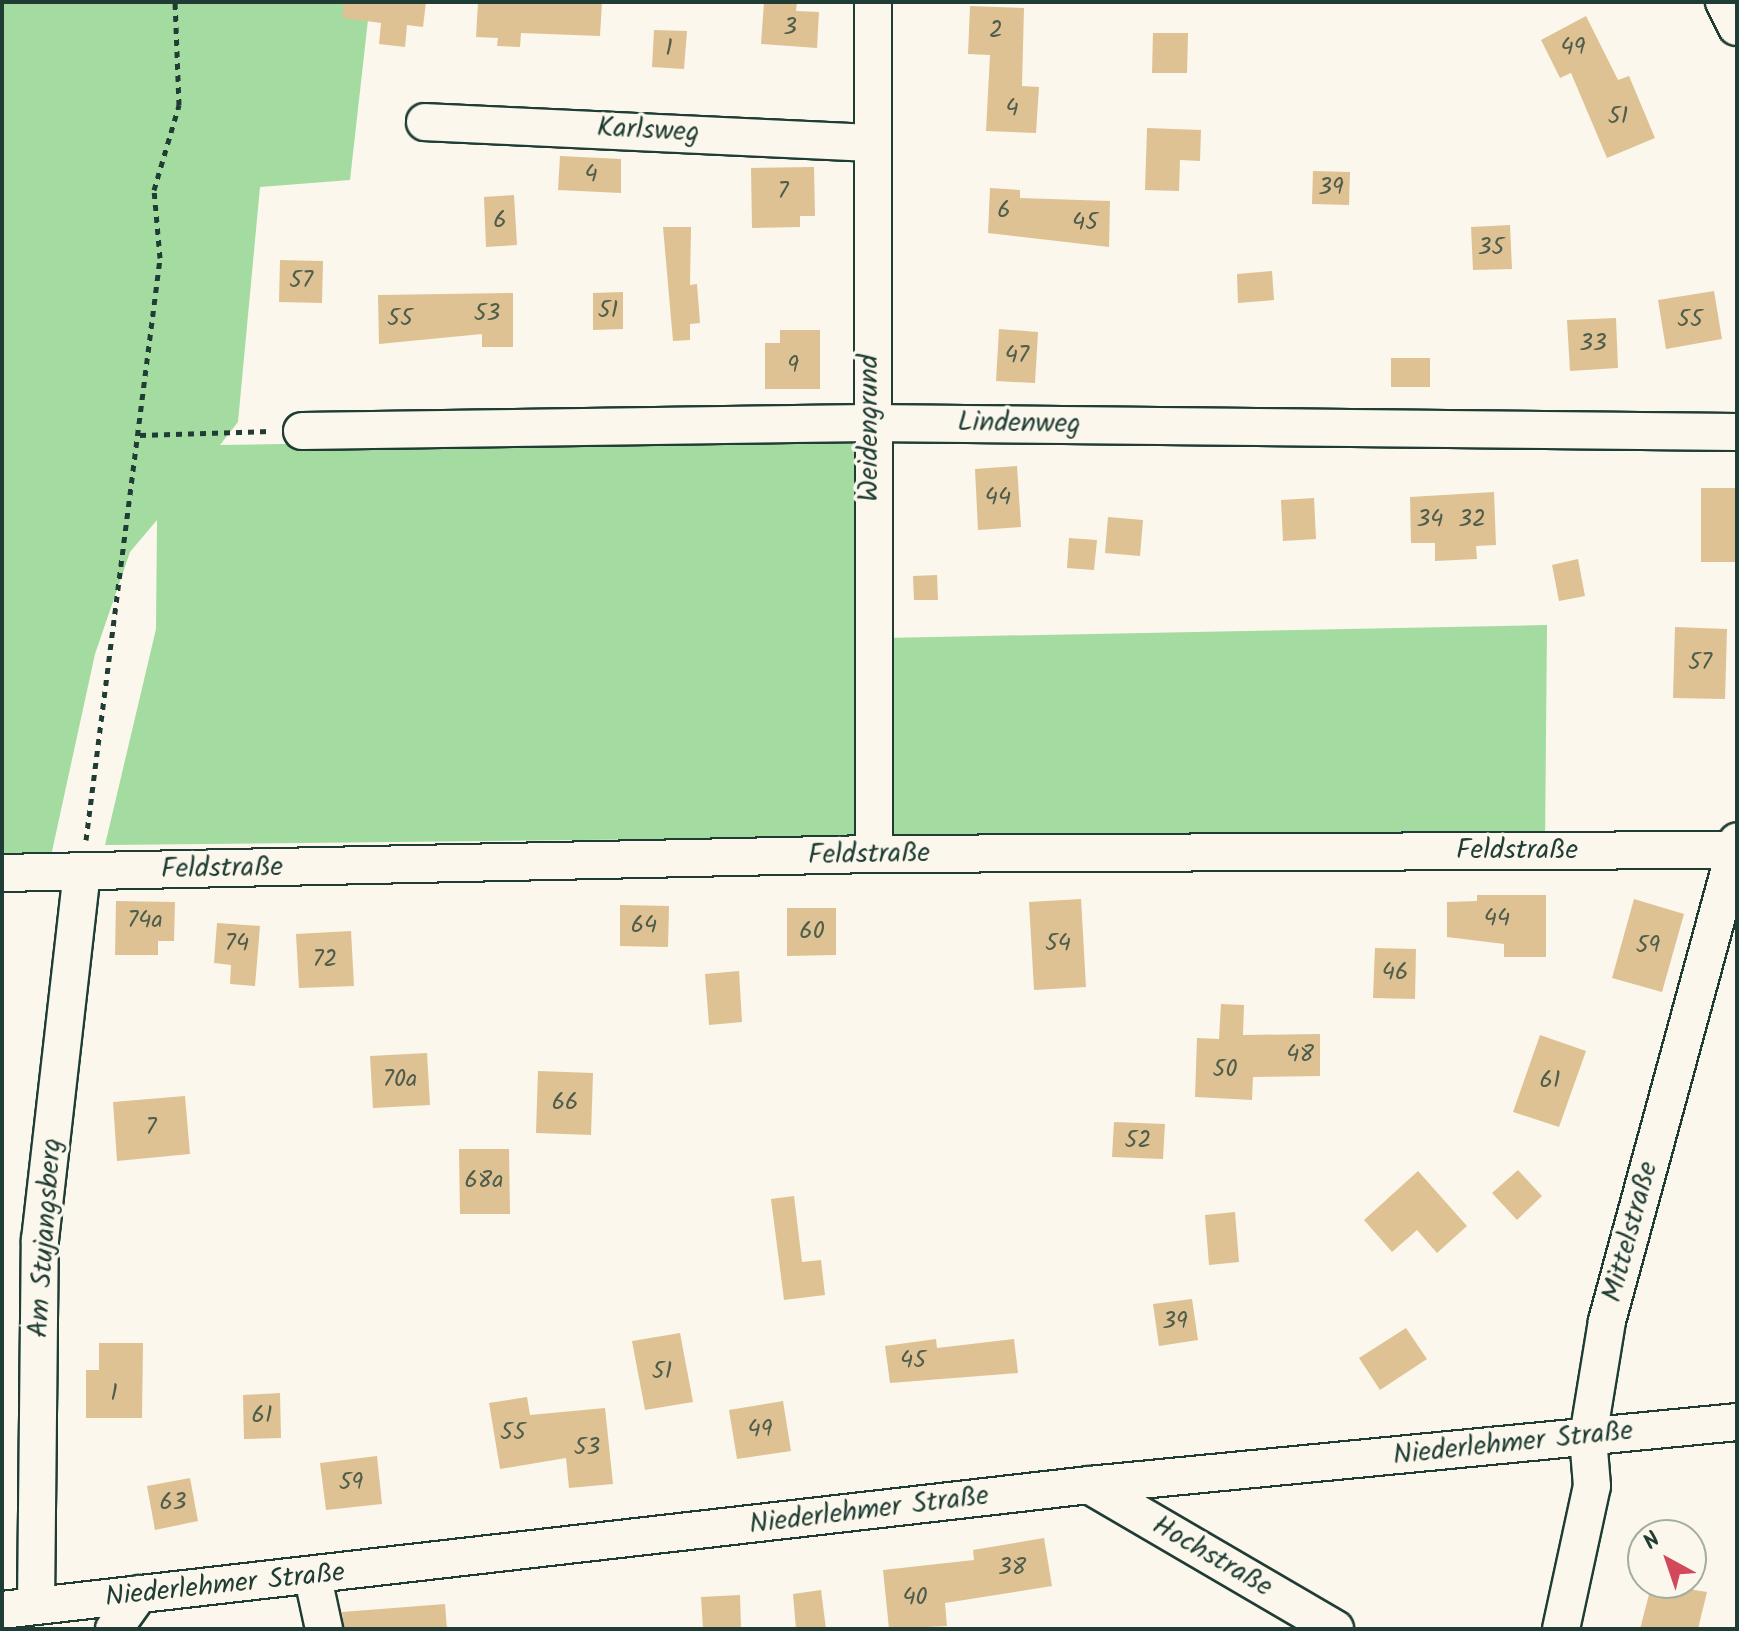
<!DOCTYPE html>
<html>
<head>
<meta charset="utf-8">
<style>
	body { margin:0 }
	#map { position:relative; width:1739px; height:1631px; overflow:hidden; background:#fbf7ec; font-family:Kalam,sans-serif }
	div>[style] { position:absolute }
	.green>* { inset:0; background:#a3dba0 }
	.building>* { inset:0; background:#dfc293 }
	.path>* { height:5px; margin-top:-2.5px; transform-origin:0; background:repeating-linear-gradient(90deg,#1f3d34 0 6px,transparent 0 12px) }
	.roads { filter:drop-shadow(2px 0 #1f3d34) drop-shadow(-2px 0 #1f3d34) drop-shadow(0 2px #1f3d34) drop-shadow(0 -2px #1f3d34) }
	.minor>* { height:36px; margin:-18px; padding:0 18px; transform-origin:18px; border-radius:18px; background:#fbf7ec }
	span { translate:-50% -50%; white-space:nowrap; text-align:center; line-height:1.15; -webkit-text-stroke:7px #fbf7ec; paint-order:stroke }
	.number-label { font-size:24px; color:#4f5e4c }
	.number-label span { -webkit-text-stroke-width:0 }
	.street-label { font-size:28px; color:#1f3d34 }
	.frame { position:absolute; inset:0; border:4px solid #1f3d34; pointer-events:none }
	.north { position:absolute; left:1627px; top:1519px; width:80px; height:80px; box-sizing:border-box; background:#fbf7ec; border:2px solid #a3ada2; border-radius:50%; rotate:320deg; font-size:22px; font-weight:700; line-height:32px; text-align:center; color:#1f3d34 }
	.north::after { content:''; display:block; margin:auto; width:28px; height:36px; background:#d1495b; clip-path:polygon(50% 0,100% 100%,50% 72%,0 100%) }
</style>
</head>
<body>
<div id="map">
	<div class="green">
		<div style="clip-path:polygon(2px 2px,370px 2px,350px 180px,260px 187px,238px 422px,220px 445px,857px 434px,864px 837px,105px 845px,156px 629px,157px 520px,130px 552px,95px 654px,51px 856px,2px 857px)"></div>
		<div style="clip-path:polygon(1547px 625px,1545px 846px,882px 838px,884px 638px)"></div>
	</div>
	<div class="building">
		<div style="clip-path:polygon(343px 2px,426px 2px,423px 27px,407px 25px,405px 47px,379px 44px,381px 23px,343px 18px)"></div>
		<div style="clip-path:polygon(478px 2px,602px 2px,600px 36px,521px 33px,520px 47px,497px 46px,498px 38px,476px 37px)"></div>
		<div style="clip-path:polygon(764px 2px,797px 2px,796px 11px,819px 12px,817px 48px,761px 44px)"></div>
		<div style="clip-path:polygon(970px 6px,1024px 8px,1022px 86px,1039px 87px,1036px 133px,986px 131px,990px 55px,968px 54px)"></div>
		<div style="clip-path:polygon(1586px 16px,1618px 80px,1629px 76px,1655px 138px,1607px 158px,1571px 73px,1560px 78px,1541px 40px)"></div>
		<div style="clip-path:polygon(654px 30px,687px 31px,684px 69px,652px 67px)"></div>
		<div style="clip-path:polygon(1153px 33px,1188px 33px,1187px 73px,1152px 73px)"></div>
		<div style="clip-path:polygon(1147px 128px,1201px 130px,1200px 161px,1180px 160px,1179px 191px,1145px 190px)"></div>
		<div style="clip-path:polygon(560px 156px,621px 159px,621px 193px,558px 190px)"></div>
		<div style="clip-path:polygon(814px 167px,815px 216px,800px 216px,800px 227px,752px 228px,751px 168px)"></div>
		<div style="clip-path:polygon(1313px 171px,1350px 172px,1349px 205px,1312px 204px)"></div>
		<div style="clip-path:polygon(990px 188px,1020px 190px,1020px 198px,1110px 201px,1109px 247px,988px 233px)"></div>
		<div style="clip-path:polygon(514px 195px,517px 245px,486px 247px,484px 197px)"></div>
		<div style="clip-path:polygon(1510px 225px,1512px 269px,1473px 270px,1471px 227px)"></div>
		<div style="clip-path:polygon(663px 227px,691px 227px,690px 285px,697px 284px,700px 323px,690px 324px,690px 340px,673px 341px)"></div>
		<div style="clip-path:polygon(280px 260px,323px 261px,322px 303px,279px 302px)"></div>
		<div style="clip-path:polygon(1272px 271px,1274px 300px,1238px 303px,1237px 274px)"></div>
		<div style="clip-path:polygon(1714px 291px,1722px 339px,1666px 349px,1658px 300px)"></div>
		<div style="clip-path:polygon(623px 292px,623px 329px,593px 330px,593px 293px)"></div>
		<div style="clip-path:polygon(513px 293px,513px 347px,482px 347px,482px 334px,379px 344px,378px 295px)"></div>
		<div style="clip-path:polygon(1616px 318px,1618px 368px,1570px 371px,1567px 320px)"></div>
		<div style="clip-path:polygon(999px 329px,1038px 332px,1035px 383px,996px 381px)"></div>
		<div style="clip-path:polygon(780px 330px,820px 330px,820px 389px,765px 389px,765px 343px,780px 343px)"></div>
		<div style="clip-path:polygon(1391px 358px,1430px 358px,1430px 387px,1391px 387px)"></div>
		<div style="clip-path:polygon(1017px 466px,1021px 527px,978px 530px,975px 469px)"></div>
		<div style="clip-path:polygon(1701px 488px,1737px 488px,1737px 562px,1701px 562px)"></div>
		<div style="clip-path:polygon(1494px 492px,1496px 545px,1476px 546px,1477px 559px,1435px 561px,1435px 543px,1411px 543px,1410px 497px)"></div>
		<div style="clip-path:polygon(1314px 498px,1316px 539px,1283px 541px,1281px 500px)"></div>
		<div style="clip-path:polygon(1108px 517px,1143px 520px,1140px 556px,1105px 553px)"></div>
		<div style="clip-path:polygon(1069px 538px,1097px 540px,1094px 570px,1067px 568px)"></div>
		<div style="clip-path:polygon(1578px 559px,1585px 596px,1559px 601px,1552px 565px)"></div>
		<div style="clip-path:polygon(937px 575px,938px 600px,914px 600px,913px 576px)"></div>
		<div style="clip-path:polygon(1675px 627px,1727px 629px,1725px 699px,1673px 698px)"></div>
		<div style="clip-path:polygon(1477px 895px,1546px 895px,1546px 957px,1504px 957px,1504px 944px,1447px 937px,1447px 902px,1477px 901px)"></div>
		<div style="clip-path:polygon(1081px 899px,1086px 987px,1034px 990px,1029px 902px)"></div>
		<div style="clip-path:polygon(1634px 899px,1684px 914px,1662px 992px,1612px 978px)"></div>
		<div style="clip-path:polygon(116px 901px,175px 902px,174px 941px,158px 941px,158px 955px,115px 955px)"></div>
		<div style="clip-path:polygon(620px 905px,669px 906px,668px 947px,620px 946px)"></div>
		<div style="clip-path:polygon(787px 908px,836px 908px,836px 955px,787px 956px)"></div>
		<div style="clip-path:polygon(217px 923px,260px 926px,255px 986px,230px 984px,231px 965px,214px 963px)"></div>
		<div style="clip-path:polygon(351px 931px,354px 986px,299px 988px,296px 934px)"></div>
		<div style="clip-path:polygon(1375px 948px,1416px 949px,1415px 999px,1373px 998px)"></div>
		<div style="clip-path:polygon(739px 971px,742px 1022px,709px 1025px,705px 974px)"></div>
		<div style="clip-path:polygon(1221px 1004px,1244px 1005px,1243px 1035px,1320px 1034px,1320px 1076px,1253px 1077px,1252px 1100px,1195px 1097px,1197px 1038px,1219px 1039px)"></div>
		<div style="clip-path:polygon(1540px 1035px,1586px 1051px,1559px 1127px,1513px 1112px)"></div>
		<div style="clip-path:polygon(427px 1053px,430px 1105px,373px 1108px,370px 1056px)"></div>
		<div style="clip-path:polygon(538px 1071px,593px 1073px,591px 1135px,536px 1133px)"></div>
		<div style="clip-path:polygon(185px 1096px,190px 1154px,117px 1161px,113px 1102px)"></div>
		<div style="clip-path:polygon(1114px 1122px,1165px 1124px,1163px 1159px,1112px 1157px)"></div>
		<div style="clip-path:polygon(459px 1149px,509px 1149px,510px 1214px,460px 1214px)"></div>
		<div style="clip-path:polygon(1518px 1170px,1542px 1196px,1517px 1220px,1492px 1193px)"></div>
		<div style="clip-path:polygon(1418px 1171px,1467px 1226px,1437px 1253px,1417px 1230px,1392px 1252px,1364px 1220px)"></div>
		<div style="clip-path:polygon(794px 1196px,802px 1262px,821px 1260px,825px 1295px,784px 1300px,771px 1199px)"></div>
		<div style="clip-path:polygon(1235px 1212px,1239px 1262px,1209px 1265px,1205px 1215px)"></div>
		<div style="clip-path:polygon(1192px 1299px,1198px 1340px,1159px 1346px,1153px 1304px)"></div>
		<div style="clip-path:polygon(1406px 1328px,1427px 1359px,1380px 1390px,1359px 1358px)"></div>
		<div style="clip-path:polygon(680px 1333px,693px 1402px,645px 1410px,632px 1341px)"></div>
		<div style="clip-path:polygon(936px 1339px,937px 1348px,1014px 1339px,1018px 1373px,890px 1383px,885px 1346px)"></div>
		<div style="clip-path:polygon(99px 1343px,143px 1343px,142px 1418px,86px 1418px,86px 1370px,99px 1370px)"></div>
		<div style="clip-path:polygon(280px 1393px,281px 1438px,244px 1439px,243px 1395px)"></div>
		<div style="clip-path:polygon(527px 1397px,530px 1415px,605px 1408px,613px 1484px,569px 1488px,566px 1458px,500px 1469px,489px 1403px)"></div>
		<div style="clip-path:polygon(783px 1401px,791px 1451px,737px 1459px,729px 1410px)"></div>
		<div style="clip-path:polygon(377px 1456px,382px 1504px,326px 1510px,320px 1463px)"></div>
		<div style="clip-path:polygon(190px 1478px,198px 1521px,155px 1530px,147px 1486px)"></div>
		<div style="clip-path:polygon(1044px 1538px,1052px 1586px,945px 1603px,947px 1626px,889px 1629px,883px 1570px,974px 1560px,973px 1550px)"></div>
		<div style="clip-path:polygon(1652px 1583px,1707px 1592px,1698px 1629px,1640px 1629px)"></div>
		<div style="clip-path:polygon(821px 1590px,826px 1629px,796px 1629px,793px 1594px)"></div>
		<div style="clip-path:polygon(740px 1595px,741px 1629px,703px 1629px,701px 1597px)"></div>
		<div style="clip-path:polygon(445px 1604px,447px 1629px,344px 1629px,342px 1612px)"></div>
	</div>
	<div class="path">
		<div style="left:140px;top:435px;width:131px;rotate:-1.7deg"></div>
		<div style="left:86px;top:840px;width:587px;rotate:-82.75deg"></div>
		<div style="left:160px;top:258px;width:68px;rotate:-95deg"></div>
		<div style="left:154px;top:190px;width:89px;rotate:-73.6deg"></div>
		<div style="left:179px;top:105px;width:103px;rotate:-92.2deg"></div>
	</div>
	<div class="roads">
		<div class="minor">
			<div style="left:873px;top:2px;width:852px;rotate:89.93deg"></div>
			<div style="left:1724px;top:2px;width:28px;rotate:63deg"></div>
			<div style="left:425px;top:122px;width:445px;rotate:2.7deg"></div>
			<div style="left:302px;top:431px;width:567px;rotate:-0.81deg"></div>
			<div style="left:869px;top:423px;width:868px;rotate:0.59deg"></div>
			<div style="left:2px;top:873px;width:872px;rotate:-1.25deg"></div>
			<div style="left:874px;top:854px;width:863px;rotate:-0.27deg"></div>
			<div style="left:1089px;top:1485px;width:285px;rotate:30.3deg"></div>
			<div style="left:313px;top:1578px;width:52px;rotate:77.8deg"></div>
			<div style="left:36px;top:1606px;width:366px;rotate:-89.4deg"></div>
			<div style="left:40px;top:1240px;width:369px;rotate:-83.5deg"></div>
			<div style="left:2px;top:1610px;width:1094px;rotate:-6.56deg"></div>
			<div style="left:1089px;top:1485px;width:651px;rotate:-5.55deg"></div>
			<div style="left:114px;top:1629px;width:43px;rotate:-54.5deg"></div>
			<div style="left:1561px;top:1629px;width:146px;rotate:-77.8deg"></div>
			<div style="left:1592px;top:1486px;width:49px;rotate:-94.7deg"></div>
			<div style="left:1588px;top:1437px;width:118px;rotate:-80.7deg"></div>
			<div style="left:1607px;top:1321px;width:497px;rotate:-74.8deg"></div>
		</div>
	</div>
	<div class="number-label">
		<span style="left:790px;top:28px">3</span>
		<span style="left:996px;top:31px">2</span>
		<span style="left:1573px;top:48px">49</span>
		<span style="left:669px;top:49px">1</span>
		<span style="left:1012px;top:109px">4</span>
		<span style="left:1618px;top:117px">51</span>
		<span style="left:591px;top:175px">4</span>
		<span style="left:1331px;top:188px">39</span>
		<span style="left:783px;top:192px">7</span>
		<span style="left:1004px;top:211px">6</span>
		<span style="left:500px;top:221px">6</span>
		<span style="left:1085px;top:223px">45</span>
		<span style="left:1491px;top:248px">35</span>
		<span style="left:301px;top:281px">57</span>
		<span style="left:608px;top:311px">51</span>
		<span style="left:487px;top:314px">53</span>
		<span style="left:400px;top:319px">55</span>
		<span style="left:1690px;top:320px">55</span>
		<span style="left:1593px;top:344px">33</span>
		<span style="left:1017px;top:356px">47</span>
		<span style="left:793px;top:366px">9</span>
		<span style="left:998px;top:498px">44</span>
		<span style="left:1430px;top:520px">34</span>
		<span style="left:1472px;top:520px">32</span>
		<span style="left:1700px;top:663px">57</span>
		<span style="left:1497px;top:919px">44</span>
		<span style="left:145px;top:921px">74a</span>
		<span style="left:644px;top:926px">64</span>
		<span style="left:812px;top:932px">60</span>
		<span style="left:237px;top:944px">74</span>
		<span style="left:1058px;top:944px">54</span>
		<span style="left:1648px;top:946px">59</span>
		<span style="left:325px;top:960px">72</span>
		<span style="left:1395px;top:973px">46</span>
		<span style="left:1300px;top:1055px">48</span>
		<span style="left:1225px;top:1070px">50</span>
		<span style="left:400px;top:1080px">70a</span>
		<span style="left:1550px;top:1081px">61</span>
		<span style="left:565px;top:1103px">66</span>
		<span style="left:151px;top:1128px">7</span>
		<span style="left:1138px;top:1141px">52</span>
		<span style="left:484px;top:1181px">68a</span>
		<span style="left:1175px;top:1322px">39</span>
		<span style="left:913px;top:1361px">45</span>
		<span style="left:662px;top:1372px">51</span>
		<span style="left:114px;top:1394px">1</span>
		<span style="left:262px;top:1416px">61</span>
		<span style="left:760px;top:1430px">49</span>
		<span style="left:513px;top:1433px">55</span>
		<span style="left:587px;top:1448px">53</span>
		<span style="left:351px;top:1483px">59</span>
		<span style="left:173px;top:1503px">63</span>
		<span style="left:1012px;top:1568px">38</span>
		<span style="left:915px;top:1598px">40</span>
	</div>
	<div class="street-label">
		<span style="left:648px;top:131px;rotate:3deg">Karlsweg</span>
		<span style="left:1019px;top:424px;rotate:1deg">Lindenweg</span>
		<span style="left:870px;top:428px;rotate:-90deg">Weidengrund</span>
		<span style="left:1517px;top:851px">Feldstraße</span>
		<span style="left:869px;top:855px;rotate:-1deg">Feldstraße</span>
		<span style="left:222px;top:869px;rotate:-1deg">Feldstraße</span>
		<span style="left:1631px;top:1232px;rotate:-75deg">Mittelstraße</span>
		<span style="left:46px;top:1238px;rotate:-86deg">Am Stujangsberg</span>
		<span style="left:1513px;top:1444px;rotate:-6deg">Niederlehmer Straße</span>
		<span style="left:869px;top:1511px;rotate:-7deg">Niederlehmer Straße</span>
		<span style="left:1212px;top:1557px;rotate:30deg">Hochstraße</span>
		<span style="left:225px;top:1586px;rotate:-6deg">Niederlehmer Straße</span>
	</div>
	<div class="frame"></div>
	<div class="north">N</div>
</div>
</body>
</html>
